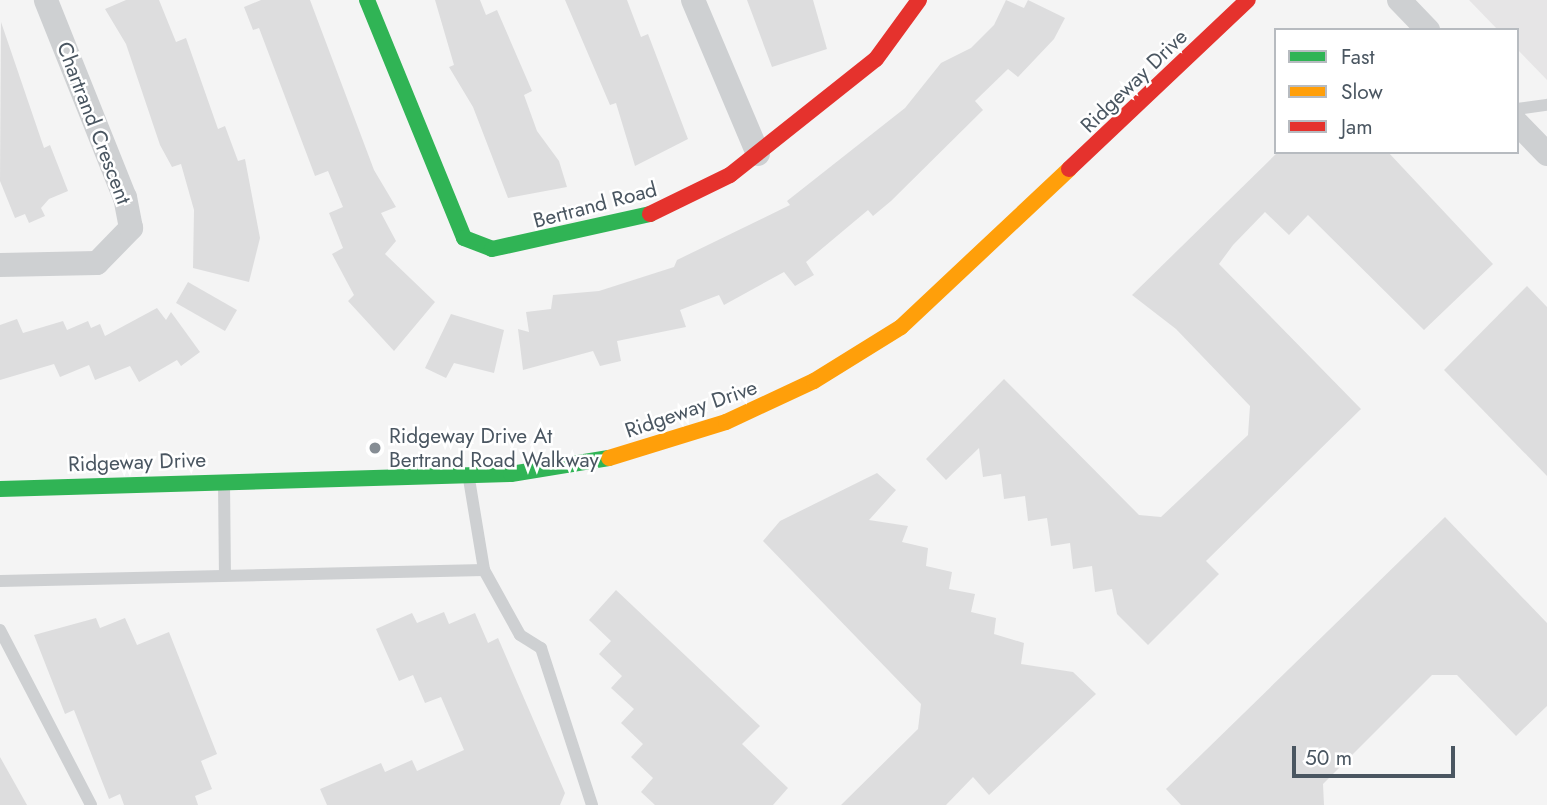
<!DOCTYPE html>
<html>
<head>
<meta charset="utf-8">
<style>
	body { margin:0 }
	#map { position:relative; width:1547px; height:805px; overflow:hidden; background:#f4f4f4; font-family:Jost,sans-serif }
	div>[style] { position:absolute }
	.education>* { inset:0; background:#e6e5e6 }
	.building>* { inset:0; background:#ddddde }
	.lane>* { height:12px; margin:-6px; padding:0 6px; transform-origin:6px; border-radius:6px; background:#ced0d2 }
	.street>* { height:24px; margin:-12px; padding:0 12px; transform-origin:12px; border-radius:12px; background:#ced0d2 }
	.fast>* { height:16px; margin:-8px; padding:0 8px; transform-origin:8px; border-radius:8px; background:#30b455 }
	.slow>* { height:16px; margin:-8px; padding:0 8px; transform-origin:8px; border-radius:8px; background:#ff9f0a }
	.jam>* { height:16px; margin:-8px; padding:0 8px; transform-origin:8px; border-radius:8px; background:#e5322d }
	.dots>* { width:19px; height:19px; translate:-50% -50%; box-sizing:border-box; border:4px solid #fff; border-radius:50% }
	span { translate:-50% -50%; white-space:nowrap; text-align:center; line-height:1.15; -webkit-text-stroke:5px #fff; paint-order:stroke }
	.street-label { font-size:21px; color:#4a5661 }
	.poi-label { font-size:21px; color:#4a5661 }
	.left { translate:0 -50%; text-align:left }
	.legend { position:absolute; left:1274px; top:28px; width:245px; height:126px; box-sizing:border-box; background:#fff; border:2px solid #b7bbc0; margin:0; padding:9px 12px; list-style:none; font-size:21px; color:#4a5661 }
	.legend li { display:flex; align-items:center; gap:14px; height:35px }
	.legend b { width:35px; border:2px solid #b7bbc0 }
	.scale { position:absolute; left:1292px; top:746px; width:163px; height:32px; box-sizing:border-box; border:4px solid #4a5661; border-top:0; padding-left:9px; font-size:21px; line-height:24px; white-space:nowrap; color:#4a5661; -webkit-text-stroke:5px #fff; paint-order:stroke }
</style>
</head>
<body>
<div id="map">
	<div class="education">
		<div style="clip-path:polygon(1469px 0,1547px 0,1547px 80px,1517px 49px,1517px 30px,1498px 30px)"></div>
	</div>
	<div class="building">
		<div style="clip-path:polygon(126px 0,159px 0,176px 42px,186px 38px,218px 129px,225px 126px,238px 161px,245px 159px,260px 238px,249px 282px,193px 268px,194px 210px,181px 164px,172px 167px,160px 145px,126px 44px,105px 9px)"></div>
		<div style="clip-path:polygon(261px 0,310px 0,374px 170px,396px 207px,381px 213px,396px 241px,385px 254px,435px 302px,394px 351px,348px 301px,354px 295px,332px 254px,343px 248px,329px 213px,343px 207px,328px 171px,315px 176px,259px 28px,253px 30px,244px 7px)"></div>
		<div style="clip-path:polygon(435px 0,480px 0,486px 15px,497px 10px,532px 91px,524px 95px,537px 131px,559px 161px,567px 187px,508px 198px,473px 107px,449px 67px,454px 65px)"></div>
		<div style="clip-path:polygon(565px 0,627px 0,641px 37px,648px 34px,688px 139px,635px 166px,616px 103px,610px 105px)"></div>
		<div style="clip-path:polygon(747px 0,813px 0,827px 49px,772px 67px)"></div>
		<div style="clip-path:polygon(1006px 0,1024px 8px,1028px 0,1065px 18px,1054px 39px,1018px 77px,1008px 69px,975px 101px,983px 110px,891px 201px,873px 216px,868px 210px,806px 262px,814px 275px,795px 286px,784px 272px,724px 305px,719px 295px,680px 310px,686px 327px,617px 341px,621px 361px,600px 366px,593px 351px,523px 370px,518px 329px,529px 332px,526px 312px,551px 309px,553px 295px,599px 291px,674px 267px,677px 260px,790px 205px,787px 201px,905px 108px,941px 63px,971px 48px,994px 25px)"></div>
		<div style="clip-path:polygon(1px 22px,44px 148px,50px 145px,68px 191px,49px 199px,41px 208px,45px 216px,29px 223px,25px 214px,15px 218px,0 181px)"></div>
		<div style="clip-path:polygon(1278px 152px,1388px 152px,1493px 264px,1424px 330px,1308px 215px,1289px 235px,1265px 212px,1233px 245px,1219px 264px,1361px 409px,1206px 561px,1219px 574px,1148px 645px,1117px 614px,1112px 589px,1095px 592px,1092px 566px,1073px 569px,1070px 543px,1051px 546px,1047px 518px,1028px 521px,1025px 496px,1004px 499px,1001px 474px,983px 477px,979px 448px,946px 480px,926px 459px,1004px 379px,1139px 515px,1161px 517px,1248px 435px,1250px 406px,1176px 329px,1132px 295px)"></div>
		<div style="clip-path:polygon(188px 282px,237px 310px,225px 331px,176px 303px)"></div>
		<div style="clip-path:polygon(1527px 286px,1547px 307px,1547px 476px,1444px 370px)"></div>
		<div style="clip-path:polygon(157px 308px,166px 320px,171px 312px,200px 352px,181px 366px,177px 360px,139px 382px,130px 366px,95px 380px,89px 365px,60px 377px,54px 364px,0 380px,0 325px,17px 319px,23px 333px,63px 321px,67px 330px,88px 321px,91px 328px,100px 324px,105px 336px)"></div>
		<div style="clip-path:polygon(451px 314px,504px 330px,494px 373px,454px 363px,446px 378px,425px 368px)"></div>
		<div style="clip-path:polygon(877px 473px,896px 490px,869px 520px,908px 526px,902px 542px,928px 548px,926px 566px,952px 572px,949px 589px,975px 594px,971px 612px,996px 618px,994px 634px,1024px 643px,1021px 664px,1073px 672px,1096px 694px,989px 795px,973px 777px,946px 805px,841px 805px,918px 729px,921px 704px,763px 541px,780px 521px)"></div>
		<div style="clip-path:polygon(1445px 517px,1547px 623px,1547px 706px,1516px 736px,1457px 675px,1432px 675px,1323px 784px,1324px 805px,1181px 805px,1166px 789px)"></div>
		<div style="clip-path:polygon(616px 590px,760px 726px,742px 744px,788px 788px,773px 805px,655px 805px,641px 792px,653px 778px,631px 757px,643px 744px,621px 723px,634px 709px,611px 688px,622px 676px,599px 654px,611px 641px,589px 620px)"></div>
		<div style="clip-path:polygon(444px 612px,449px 624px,475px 613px,488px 643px,498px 638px,565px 793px,560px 805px,327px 805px,320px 789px,381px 763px,385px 772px,412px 760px,417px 771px,464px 750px,441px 697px,425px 703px,413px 675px,399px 681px,376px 629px,412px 613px,417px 623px)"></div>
		<div style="clip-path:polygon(96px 618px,100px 628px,125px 618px,137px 645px,169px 632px,217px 754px,201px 761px,212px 789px,195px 796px,198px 805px,124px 805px,120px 794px,109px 799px,74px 710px,65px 714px,34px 635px)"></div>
		<div style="clip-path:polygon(0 757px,27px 805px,0 805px)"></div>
	</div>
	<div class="lane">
		<div style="left:1517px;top:109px;width:30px;rotate:-8deg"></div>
		<div style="left:469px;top:479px;width:92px;rotate:80.6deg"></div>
		<div style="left:484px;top:570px;width:74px;rotate:61deg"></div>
		<div style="left:520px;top:635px;width:25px;rotate:32deg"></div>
		<div style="left:541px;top:648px;width:165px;rotate:72deg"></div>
		<div style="left:224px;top:483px;width:91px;rotate:89.4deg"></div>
		<div style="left:0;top:581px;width:484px;rotate:-1.3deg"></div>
		<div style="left:0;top:630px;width:197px;rotate:62.5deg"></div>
	</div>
	<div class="street">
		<div style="left:693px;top:0;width:167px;rotate:67.1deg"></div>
		<div style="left:1399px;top:0;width:42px;rotate:46deg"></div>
		<div style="left:1517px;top:123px;width:43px;rotate:45.9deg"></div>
		<div style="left:0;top:265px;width:97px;rotate:-1.2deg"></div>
		<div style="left:97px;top:263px;width:49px;rotate:-45.8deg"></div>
		<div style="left:131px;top:228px;width:31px;rotate:-101deg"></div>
		<div style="left:125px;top:198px;width:213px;rotate:-111.8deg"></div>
	</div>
	<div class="fast">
		<div style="left:367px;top:0;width:257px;rotate:67.8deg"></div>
		<div style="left:464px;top:238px;width:30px;rotate:21deg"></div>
		<div style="left:492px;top:249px;width:162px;rotate:-12.5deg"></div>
		<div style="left:0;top:489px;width:511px;rotate:-1.68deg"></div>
		<div style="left:511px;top:474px;width:99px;rotate:-9.3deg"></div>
	</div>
	<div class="slow">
		<div style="left:609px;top:458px;width:122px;rotate:-17.1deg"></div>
		<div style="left:726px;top:422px;width:97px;rotate:-25deg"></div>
		<div style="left:814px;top:381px;width:102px;rotate:-31.8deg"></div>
		<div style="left:901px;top:327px;width:231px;rotate:-43.2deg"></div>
	</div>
	<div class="jam">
		<div style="left:1069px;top:169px;width:246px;rotate:-43.4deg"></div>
		<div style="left:650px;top:214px;width:89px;rotate:-26deg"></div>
		<div style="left:730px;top:175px;width:186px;rotate:-38.5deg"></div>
		<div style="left:876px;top:59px;width:73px;rotate:-53.9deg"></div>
	</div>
	<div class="dots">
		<div style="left:375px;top:448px;background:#868d94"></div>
	</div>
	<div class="street-label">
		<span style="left:1134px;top:81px;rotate:-44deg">Ridgeway Drive</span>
		<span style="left:94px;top:123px;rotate:69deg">Chartrand Crescent</span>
		<span style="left:595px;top:205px;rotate:-15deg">Bertrand Road</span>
		<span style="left:691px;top:409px;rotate:-19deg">Ridgeway Drive</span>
		<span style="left:137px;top:462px;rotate:-2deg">Ridgeway Drive</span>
	</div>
	<div class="poi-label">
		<span class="left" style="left:389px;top:448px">Ridgeway Drive At<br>Bertrand Road Walkway</span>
	</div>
	<ul class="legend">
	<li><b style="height:9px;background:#30b455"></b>Fast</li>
	<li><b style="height:9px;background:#ff9f0a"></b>Slow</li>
	<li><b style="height:9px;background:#e5322d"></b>Jam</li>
	</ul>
	<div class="scale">50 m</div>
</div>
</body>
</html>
